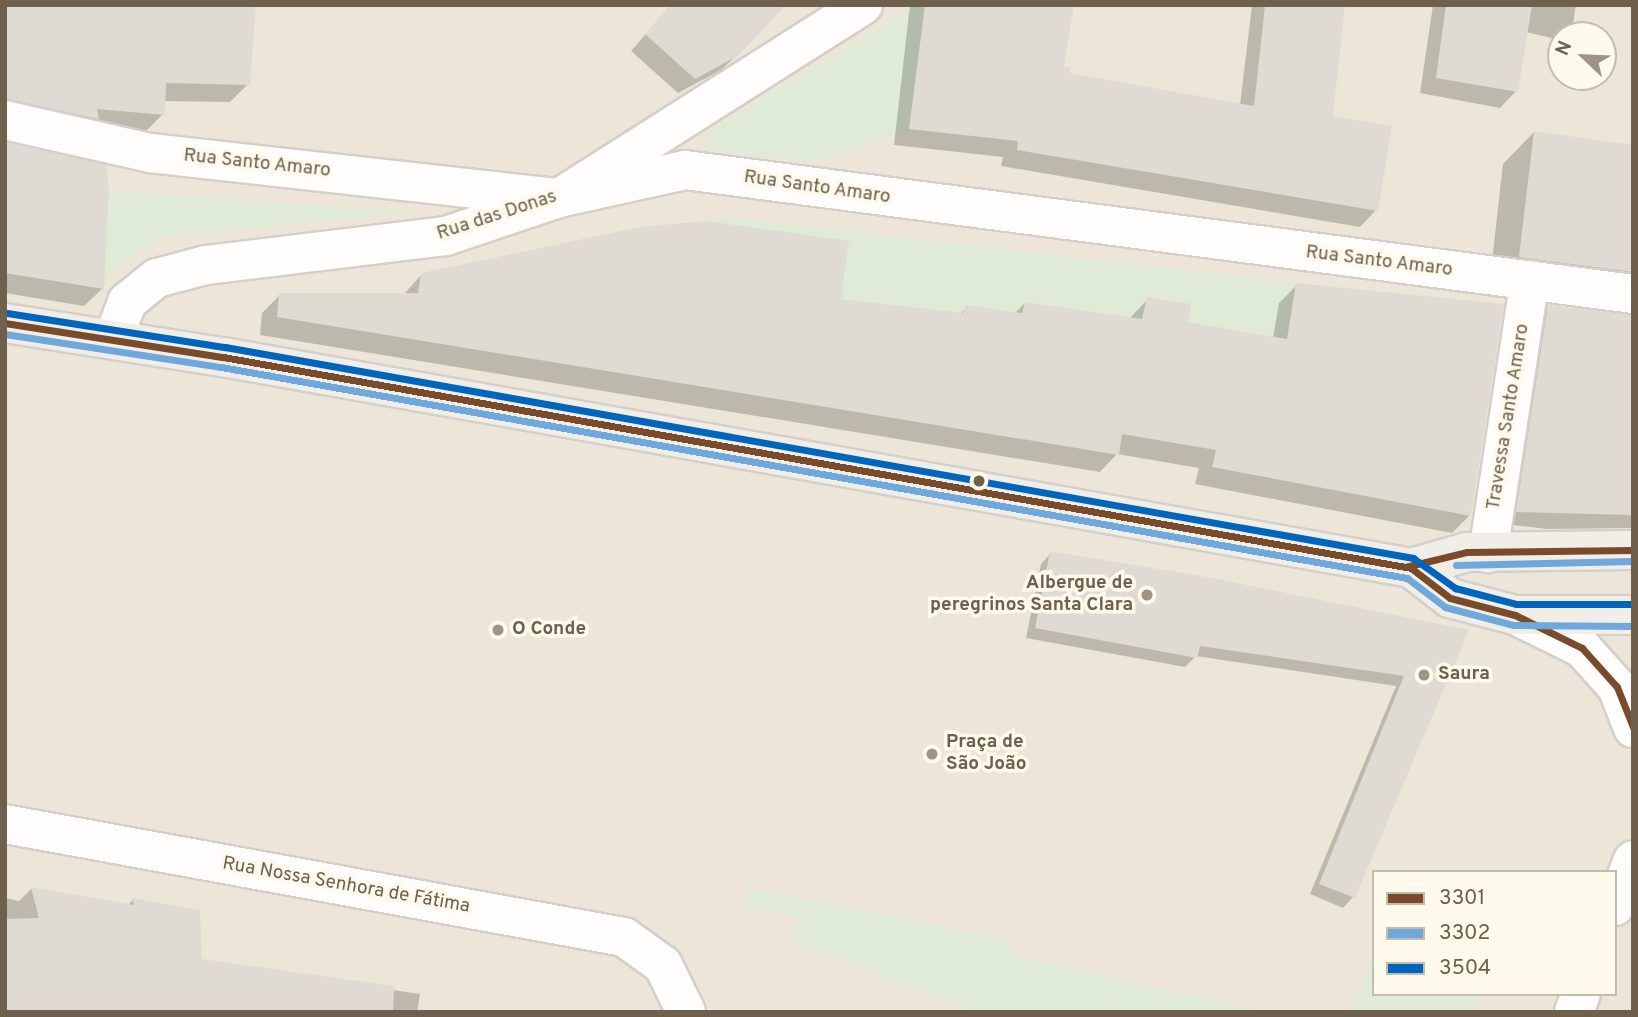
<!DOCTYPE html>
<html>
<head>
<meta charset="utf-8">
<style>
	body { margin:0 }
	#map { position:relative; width:1638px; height:1017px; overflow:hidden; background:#f5f2ea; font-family:Overpass,sans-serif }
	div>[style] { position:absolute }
	.residential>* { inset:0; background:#ede6d8 }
	.green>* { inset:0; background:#dfebd6 }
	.shadow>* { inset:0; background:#0003 }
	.building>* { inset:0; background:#e0dbd2 }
	.roads { filter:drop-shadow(2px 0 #d4cfc8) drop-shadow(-2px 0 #d4cfc8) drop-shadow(0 2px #d4cfc8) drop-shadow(0 -2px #d4cfc8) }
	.pedestrian>* { height:38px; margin:-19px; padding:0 19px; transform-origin:19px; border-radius:19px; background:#fefdfc }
	.minor>* { height:38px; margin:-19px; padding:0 19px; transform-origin:19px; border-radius:19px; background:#fefdfc }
	.tertiary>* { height:38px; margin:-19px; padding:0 19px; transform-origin:19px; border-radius:19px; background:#fefdfc }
	.primary>* { height:38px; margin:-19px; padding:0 19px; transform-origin:19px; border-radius:19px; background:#f0eee6 }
	.bus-1>* { height:7px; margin:-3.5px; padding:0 3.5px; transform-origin:3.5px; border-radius:3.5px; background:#7a4b2a }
	.bus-2>* { height:7px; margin:-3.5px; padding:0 3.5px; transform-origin:3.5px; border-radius:3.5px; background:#6fa8dc }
	.bus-3>* { height:7px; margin:-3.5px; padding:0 3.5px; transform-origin:3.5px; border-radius:3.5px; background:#0065bd }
	.dots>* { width:19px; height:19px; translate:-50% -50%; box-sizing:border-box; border:4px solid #fdf9eb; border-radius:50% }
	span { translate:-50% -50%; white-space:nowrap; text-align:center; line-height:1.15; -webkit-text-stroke:7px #fdf9eb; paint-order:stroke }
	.street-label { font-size:19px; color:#6f604e }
	.poi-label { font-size:19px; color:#6f604e; font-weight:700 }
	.right { translate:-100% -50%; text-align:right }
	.left { translate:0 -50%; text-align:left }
	.frame { position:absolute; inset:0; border:7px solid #6f604e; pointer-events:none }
	.legend { position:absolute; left:1372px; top:870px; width:245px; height:126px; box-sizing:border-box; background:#fdf9eb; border:2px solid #c4bcac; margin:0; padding:9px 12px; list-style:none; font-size:21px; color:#6f604e }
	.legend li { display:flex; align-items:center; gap:14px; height:35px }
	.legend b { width:35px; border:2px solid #c4bcac }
	.north { position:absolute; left:1547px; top:21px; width:70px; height:70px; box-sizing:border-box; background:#fdf9eb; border:2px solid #c4bcac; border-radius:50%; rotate:293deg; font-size:19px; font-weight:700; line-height:28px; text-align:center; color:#6f604e }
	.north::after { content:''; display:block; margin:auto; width:24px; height:32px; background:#9e9385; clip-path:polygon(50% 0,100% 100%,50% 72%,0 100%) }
</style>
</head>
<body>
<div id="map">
	<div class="residential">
		<div style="clip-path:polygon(evenodd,5px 5px,1633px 5px,1633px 1012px,5px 1012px,5px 5px,1561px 35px,1603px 35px,1603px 77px,1561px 77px,1561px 35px,5px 5px,1374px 872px,1615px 872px,1615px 994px,1374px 994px,1374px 872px)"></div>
	</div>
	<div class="green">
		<div style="clip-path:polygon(918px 5px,925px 5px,909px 129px,813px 163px,706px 150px,710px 130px)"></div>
		<div style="clip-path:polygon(109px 191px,413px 212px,157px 237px,105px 278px)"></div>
		<div style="clip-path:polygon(733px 218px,1296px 283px,1289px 324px,1342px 336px,1334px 398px,1237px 331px,1188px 322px,1190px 304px,1147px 297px,1142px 319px,1025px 302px,1022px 313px,966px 305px,963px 313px,698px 283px,712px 220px)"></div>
		<div style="clip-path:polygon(749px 889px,1013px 940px,1010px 955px,1264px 1012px,975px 1012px,792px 939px,801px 918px,745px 906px)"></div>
		<div style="clip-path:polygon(1374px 951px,1374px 994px,1483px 994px,1475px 1012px,1349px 1012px)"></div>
	</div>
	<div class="shadow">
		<div style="clip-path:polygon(5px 5px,248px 84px,230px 102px,163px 101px,163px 114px,145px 132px,5px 120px)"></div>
		<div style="clip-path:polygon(671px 5px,738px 54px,721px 70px,678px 93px,631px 51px)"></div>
		<div style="clip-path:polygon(910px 5px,1072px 5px,1062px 67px,1068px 75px,1240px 105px,1252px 5px,1343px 5px,1331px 118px,1376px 210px,1360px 227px,1001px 166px,1003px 157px,894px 145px)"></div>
		<div style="clip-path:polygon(1433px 5px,1576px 5px,1573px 23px,1556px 39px,1526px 32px,1516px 91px,1500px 108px,1420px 93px)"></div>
		<div style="clip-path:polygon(1534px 132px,1633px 147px,1633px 277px,1489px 288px,1503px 164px)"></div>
		<div style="clip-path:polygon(5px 144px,103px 288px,84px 306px,5px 293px)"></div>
		<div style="clip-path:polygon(422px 274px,839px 300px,959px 315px,967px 307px,1015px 313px,1025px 303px,1129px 319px,1148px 299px,1186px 323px,1273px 338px,1279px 303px,1297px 285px,1470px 515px,1452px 533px,1195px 484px,1199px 468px,1117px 454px,1100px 472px,260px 335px,262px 313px,280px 295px,403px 295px)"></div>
		<div style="clip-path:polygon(1549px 307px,1633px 317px,1633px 528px,1547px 529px,1504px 524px,1536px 320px)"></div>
		<div style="clip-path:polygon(1051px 553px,1466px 632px,1353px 897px,1343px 908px,1310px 894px,1396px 686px,1196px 656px,1185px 667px,1026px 638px,1041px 564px)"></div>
		<div style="clip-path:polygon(31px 889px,127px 906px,133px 900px,198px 911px,200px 961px,420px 994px,417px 1012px,5px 1012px,5px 898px,19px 901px)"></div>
	</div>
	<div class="building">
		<div style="clip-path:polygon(5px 5px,256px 5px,250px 85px,166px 83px,165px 115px,97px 109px,99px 119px,5px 99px)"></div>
		<div style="clip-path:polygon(671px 5px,786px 5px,739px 55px,695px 79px,645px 34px)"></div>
		<div style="clip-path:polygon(925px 5px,1074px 5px,1064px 66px,1071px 67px,1070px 73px,1254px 106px,1265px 5px,1345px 5px,1333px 116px,1392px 126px,1378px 211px,1017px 150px,1018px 141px,909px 129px)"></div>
		<div style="clip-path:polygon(1446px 5px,1532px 5px,1518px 92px,1436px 78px)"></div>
		<div style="clip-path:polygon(1534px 131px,1633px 145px,1633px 272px,1519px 257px)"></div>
		<div style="clip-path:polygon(5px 142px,106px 165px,109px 191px,104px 289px,5px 273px)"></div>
		<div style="clip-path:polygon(706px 221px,849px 241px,841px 299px,963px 313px,966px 305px,1022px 313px,1025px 302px,1142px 319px,1147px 297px,1191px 304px,1188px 322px,1287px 339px,1296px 283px,1504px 304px,1471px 516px,1212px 467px,1216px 450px,1122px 434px,1119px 455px,277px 317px,279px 293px,418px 293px,421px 273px,640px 227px)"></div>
		<div style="clip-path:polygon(1548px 305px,1633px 315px,1633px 515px,1516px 512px)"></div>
		<div style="clip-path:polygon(1050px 551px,1213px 578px,1469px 630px,1355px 898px,1319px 884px,1404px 676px,1200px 646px,1197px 658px,1035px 628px)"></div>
		<div style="clip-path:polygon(31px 887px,134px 905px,132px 898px,200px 910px,202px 959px,394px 986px,393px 1012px,5px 1012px,5px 919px,39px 918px)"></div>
	</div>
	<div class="roads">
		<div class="pedestrian">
			<div style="left:1488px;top:553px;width:276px;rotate:-81.3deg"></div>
		</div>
		<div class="minor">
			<div style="left:5px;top:120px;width:149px;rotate:12.8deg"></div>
			<div style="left:150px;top:153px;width:411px;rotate:6.3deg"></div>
			<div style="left:559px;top:198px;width:129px;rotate:-12.5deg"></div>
			<div style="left:685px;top:170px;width:956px;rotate:7.45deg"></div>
			<div style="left:113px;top:339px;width:40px;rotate:-69deg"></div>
			<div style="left:127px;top:302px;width:38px;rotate:-39deg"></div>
			<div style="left:157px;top:278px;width:51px;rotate:-14.9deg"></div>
			<div style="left:206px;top:265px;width:242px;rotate:-6.9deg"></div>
			<div style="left:446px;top:236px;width:119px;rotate:-18.6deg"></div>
			<div style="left:559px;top:198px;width:360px;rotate:-32.4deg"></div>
			<div style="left:5px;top:824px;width:629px;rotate:10.35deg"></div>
			<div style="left:624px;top:937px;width:48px;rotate:35.7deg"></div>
			<div style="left:663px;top:965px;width:52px;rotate:63.9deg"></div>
		</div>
		<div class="tertiary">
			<div style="left:1515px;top:615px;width:75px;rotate:26.2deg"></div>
			<div style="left:1582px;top:648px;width:52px;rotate:48.1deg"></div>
			<div style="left:1617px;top:687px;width:44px;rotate:68.7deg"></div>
			<div style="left:1615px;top:906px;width:49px;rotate:-68.6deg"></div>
			<div style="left:1574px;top:1012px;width:19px;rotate:-69deg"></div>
		</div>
		<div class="primary">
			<div style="left:5px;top:323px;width:221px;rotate:8.9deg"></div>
			<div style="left:223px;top:357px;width:1207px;rotate:10.07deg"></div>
			<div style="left:1411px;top:568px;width:58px;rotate:-15.9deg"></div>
			<div style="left:1467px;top:552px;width:166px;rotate:-0.7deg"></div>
			<div style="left:1411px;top:568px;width:49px;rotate:37.6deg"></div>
			<div style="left:1450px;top:598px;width:67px;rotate:14.7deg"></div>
			<div style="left:1515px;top:615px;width:118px"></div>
		</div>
	</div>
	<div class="bus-1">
		<div style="left:5px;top:323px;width:221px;rotate:8.9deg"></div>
		<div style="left:223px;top:357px;width:1207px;rotate:10.07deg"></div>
		<div style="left:1411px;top:568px;width:49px;rotate:37.6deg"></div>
		<div style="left:1450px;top:598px;width:67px;rotate:14.7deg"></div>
		<div style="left:1515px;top:615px;width:75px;rotate:26.2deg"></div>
		<div style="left:1582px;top:648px;width:52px;rotate:48.1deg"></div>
		<div style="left:1617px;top:687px;width:43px;rotate:68.2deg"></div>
		<div style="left:1405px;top:567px;width:64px;rotate:-13.6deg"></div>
		<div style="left:1467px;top:552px;width:166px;rotate:-0.7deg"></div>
	</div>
	<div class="bus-2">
		<div style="left:5px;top:334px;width:219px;rotate:8.7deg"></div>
		<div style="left:221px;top:367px;width:1205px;rotate:10.09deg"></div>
		<div style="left:1407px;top:578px;width:48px;rotate:37.3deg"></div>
		<div style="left:1445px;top:607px;width:70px;rotate:14.8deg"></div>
		<div style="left:1513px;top:625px;width:120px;rotate:0.5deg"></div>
		<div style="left:1456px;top:565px;width:177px;rotate:-1.3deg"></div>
	</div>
	<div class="bus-3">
		<div style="left:7px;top:313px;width:221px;rotate:8.9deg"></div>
		<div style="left:225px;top:347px;width:1207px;rotate:10.07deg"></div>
		<div style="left:1413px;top:558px;width:52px;rotate:35.5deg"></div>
		<div style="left:1455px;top:588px;width:63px;rotate:14.7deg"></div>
		<div style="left:1516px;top:604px;width:117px"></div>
	</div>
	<div class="dots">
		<div style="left:979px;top:481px;background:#6f604e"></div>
		<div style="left:1147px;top:595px;background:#9e9385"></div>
		<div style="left:498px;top:630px;background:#9e9385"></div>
		<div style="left:1424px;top:675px;background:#9e9385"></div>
		<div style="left:932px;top:754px;background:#9e9385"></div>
	</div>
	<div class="street-label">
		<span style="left:257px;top:164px;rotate:6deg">Rua Santo Amaro</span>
		<span style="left:817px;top:188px;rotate:8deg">Rua Santo Amaro</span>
		<span style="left:497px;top:216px;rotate:-18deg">Rua das Donas</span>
		<span style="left:1379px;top:262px;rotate:7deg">Rua Santo Amaro</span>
		<span style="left:1509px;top:417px;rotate:-81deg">Travessa Santo Amaro</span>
		<span style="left:346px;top:886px;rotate:10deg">Rua Nossa Senhora de Fátima</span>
	</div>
	<div class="poi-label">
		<span class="right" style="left:1133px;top:595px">Albergue de<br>peregrinos Santa Clara</span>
		<span class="left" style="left:512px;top:630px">O Conde</span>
		<span class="left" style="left:1438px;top:675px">Saura</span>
		<span class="left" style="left:946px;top:754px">Praça de<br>São João</span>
	</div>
	<div class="frame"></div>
	<ul class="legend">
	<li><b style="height:9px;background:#7a4b2a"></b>3301</li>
	<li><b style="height:9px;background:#6fa8dc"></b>3302</li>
	<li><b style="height:9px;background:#0065bd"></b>3504</li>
	</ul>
	<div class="north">N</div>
</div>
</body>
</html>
